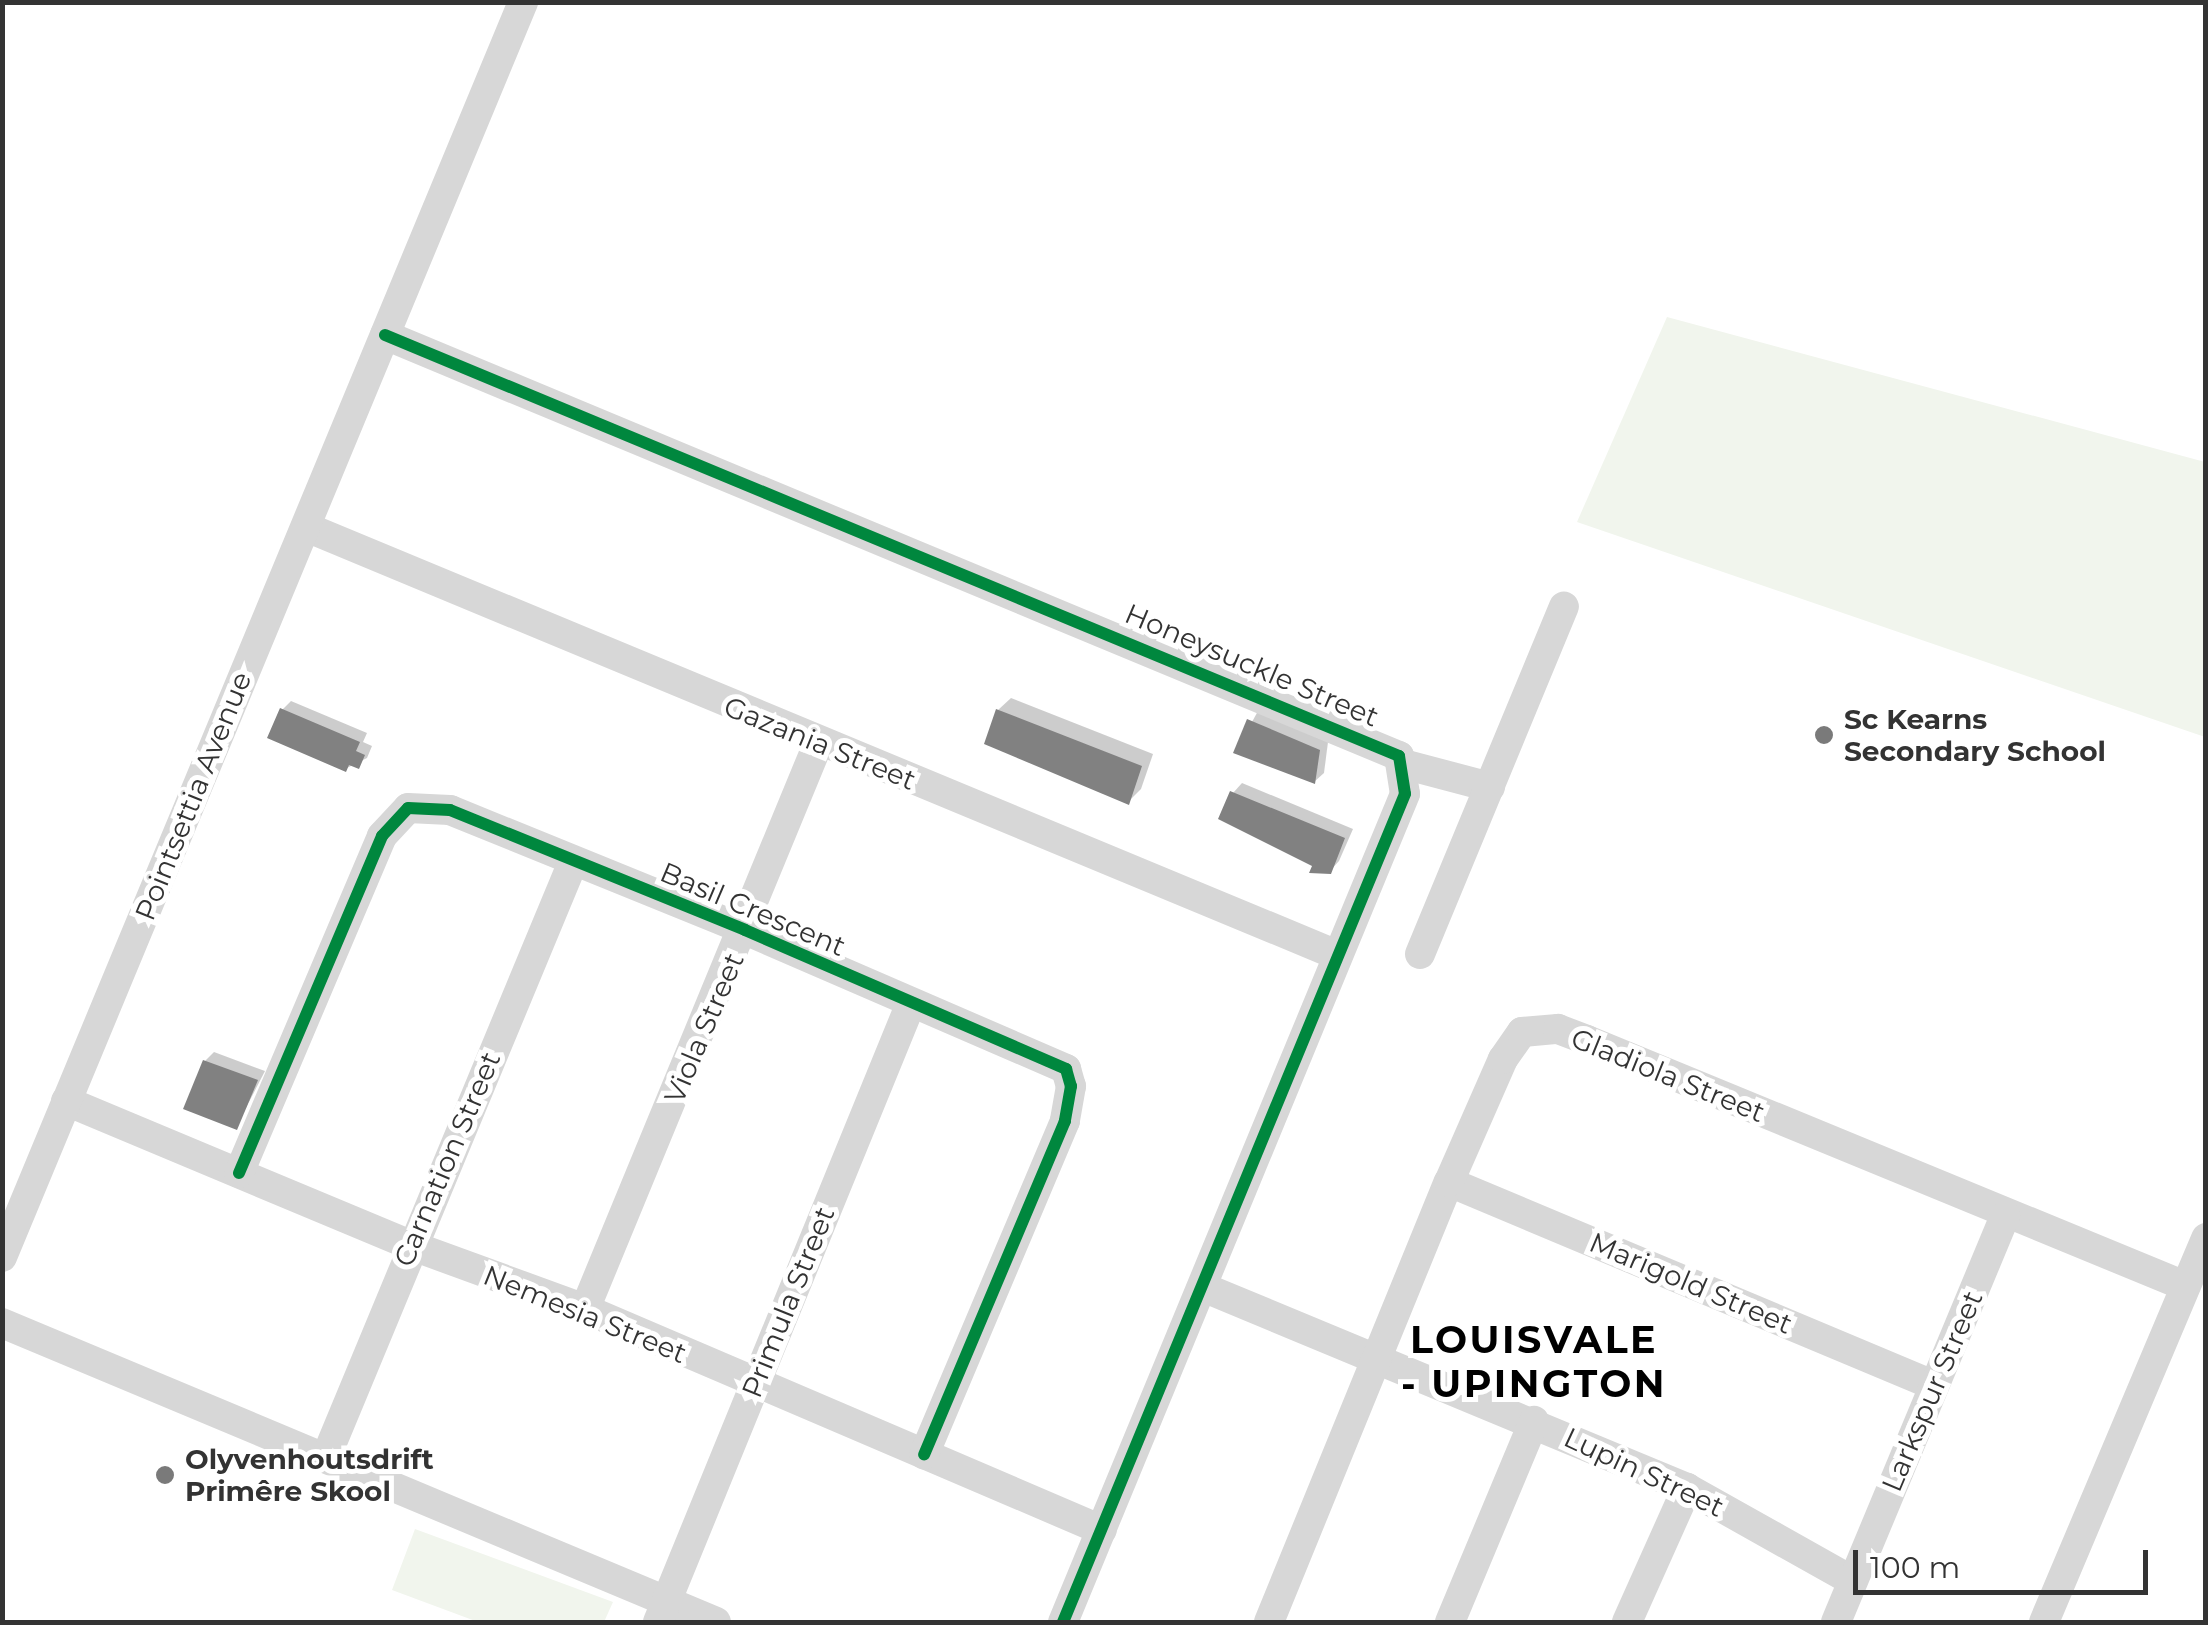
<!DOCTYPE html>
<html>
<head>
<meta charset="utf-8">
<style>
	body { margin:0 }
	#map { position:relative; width:2208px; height:1625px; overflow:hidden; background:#fff; font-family:Montserrat,sans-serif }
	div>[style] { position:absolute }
	.green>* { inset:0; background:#f1f5ed }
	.shadow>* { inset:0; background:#0003 }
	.building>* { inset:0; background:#818181 }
	.minor>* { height:30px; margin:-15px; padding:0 15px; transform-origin:15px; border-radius:15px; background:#d7d7d7 }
	.cycleway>* { height:12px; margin:-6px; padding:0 6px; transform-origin:6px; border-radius:6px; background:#00873e }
	.dots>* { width:28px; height:28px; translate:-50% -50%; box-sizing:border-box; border:5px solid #fff; border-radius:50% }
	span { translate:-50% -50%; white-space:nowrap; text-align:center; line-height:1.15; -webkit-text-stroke:10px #fff; paint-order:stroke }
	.street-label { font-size:28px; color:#333 }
	.poi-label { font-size:28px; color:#333; font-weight:700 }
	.left { translate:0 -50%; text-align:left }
	.district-label { font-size:38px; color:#000; font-weight:700; letter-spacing:2.5px }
	.frame { position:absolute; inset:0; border:5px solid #333; pointer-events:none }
	.scale { position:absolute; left:1853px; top:1550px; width:295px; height:45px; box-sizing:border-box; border:5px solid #333; border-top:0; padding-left:12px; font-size:30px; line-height:35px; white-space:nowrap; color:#333; -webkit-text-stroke:8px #fff; paint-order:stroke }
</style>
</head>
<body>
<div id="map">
	<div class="green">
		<div style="clip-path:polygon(1667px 317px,2205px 462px,2205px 737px,1577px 522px)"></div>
		<div style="clip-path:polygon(415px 1529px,613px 1602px,604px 1622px,478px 1622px,392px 1590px)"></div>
	</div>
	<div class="shadow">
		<div style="clip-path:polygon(1011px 698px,1153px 754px,1141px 789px,1128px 802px,998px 710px)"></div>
		<div style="clip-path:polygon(291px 701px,367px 733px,363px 742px,372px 746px,367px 758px,345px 769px,282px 710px)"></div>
		<div style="clip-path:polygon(1258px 711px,1328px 742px,1324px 773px,1314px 782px,1236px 751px)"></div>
		<div style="clip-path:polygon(1242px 783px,1353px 829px,1339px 861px,1330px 871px,1315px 865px,1233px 793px)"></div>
		<div style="clip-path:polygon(214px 1052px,265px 1071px,236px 1127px,205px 1061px)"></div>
	</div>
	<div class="building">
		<div style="clip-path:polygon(280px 708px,360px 742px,356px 751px,365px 755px,359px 769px,349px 765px,346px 772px,267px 738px)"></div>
		<div style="clip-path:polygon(996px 709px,1142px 766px,1129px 805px,984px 744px)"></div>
		<div style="clip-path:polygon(1247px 719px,1320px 750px,1315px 784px,1233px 753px)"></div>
		<div style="clip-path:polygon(1230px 791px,1345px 838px,1331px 874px,1309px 873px,1312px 866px,1218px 819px)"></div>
		<div style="clip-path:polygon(203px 1060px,258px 1080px,237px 1130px,183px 1109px)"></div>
	</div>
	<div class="minor">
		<div style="left:385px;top:335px;width:1098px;rotate:22.55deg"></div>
		<div style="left:1399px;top:756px;width:38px;rotate:81deg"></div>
		<div style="left:1405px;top:794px;width:896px;rotate:112.44deg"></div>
		<div style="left:306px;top:527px;width:1116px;rotate:22.54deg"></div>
		<div style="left:1403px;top:764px;width:90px;rotate:14.8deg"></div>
		<div style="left:1420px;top:954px;width:376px;rotate:-67.5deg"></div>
		<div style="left:66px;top:1101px;width:373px;rotate:22.7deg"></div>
		<div style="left:410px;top:1245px;width:186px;rotate:20.1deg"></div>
		<div style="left:585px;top:1309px;width:562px;rotate:23.15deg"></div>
		<div style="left:239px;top:1173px;width:366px;rotate:-67deg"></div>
		<div style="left:382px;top:836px;width:38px;rotate:-47deg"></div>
		<div style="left:408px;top:808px;width:42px;rotate:2.7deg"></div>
		<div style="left:450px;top:810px;width:318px;rotate:22.1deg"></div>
		<div style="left:745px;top:930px;width:350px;rotate:23.4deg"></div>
		<div style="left:1066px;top:1069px;width:18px;rotate:74deg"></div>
		<div style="left:1071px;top:1086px;width:36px;rotate:100deg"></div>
		<div style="left:1065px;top:1121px;width:362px;rotate:112.9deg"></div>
		<div style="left:1449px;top:1182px;width:525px;rotate:22.75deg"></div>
		<div style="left:2px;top:1257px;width:1359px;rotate:-67.45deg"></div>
		<div style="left:1205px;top:1288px;width:522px;rotate:22.54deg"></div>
		<div style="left:1687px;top:1488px;width:190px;rotate:29.3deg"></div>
		<div style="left:585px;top:1309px;width:611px;rotate:-67.59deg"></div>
		<div style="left:2px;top:1323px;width:774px;rotate:22.72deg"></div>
		<div style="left:326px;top:1457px;width:644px;rotate:-67.46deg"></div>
		<div style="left:658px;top:1622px;width:669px;rotate:-67.77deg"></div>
		<div style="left:1269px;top:1622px;width:475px;rotate:-67.8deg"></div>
		<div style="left:1449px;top:1182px;width:134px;rotate:-66.3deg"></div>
		<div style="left:1503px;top:1059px;width:33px;rotate:-55deg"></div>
		<div style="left:1522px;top:1032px;width:36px;rotate:-5deg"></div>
		<div style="left:1558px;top:1029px;width:31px;rotate:21deg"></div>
		<div style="left:1587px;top:1040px;width:647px;rotate:22.36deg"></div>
		<div style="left:1450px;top:1622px;width:218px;rotate:-67.3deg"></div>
		<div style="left:1627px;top:1622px;width:147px;rotate:-65.9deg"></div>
		<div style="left:1836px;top:1622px;width:440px;rotate:-67.4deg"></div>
		<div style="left:2044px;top:1622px;width:417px;rotate:-67.1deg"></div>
	</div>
	<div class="cycleway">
		<div style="left:385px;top:335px;width:1098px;rotate:22.55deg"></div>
		<div style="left:1399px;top:756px;width:38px;rotate:81deg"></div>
		<div style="left:1405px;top:794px;width:896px;rotate:112.44deg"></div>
		<div style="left:239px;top:1173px;width:366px;rotate:-67deg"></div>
		<div style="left:382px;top:836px;width:38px;rotate:-47deg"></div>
		<div style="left:408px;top:808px;width:42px;rotate:2.7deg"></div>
		<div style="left:450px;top:810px;width:318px;rotate:22.1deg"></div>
		<div style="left:745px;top:930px;width:350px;rotate:23.4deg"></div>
		<div style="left:1066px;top:1069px;width:18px;rotate:74deg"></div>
		<div style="left:1071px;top:1086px;width:36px;rotate:100deg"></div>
		<div style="left:1065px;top:1121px;width:362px;rotate:112.9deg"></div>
	</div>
	<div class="dots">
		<div style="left:1824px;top:735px;background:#7a7a7a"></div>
		<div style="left:165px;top:1475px;background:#7a7a7a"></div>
	</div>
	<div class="street-label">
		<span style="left:1252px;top:665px;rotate:23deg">Honeysuckle Street</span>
		<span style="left:820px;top:743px;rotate:22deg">Gazania Street</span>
		<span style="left:193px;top:796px;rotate:-68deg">Pointsettia Avenue</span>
		<span style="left:753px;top:909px;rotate:23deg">Basil Crescent</span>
		<span style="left:704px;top:1028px;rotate:-67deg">Viola Street</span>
		<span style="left:1668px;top:1075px;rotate:22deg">Gladiola Street</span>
		<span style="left:447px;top:1159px;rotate:-67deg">Carnation Street</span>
		<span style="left:1691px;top:1283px;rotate:23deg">Marigold Street</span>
		<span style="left:788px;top:1302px;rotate:-68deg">Primula Street</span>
		<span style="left:585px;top:1314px;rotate:22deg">Nemesia Street</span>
		<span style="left:1932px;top:1391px;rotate:-67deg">Larkspur Street</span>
		<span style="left:1644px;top:1472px;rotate:25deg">Lupin Street</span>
	</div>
	<div class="poi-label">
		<span class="left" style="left:1844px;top:735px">Sc Kearns<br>Secondary School</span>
		<span class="left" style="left:185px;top:1475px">Olyvenhoutsdrift<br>Primêre Skool</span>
	</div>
	<div class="district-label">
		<span style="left:1534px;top:1362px">LOUISVALE<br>- UPINGTON</span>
	</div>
	<div class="frame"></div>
	<div class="scale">100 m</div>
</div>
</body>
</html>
